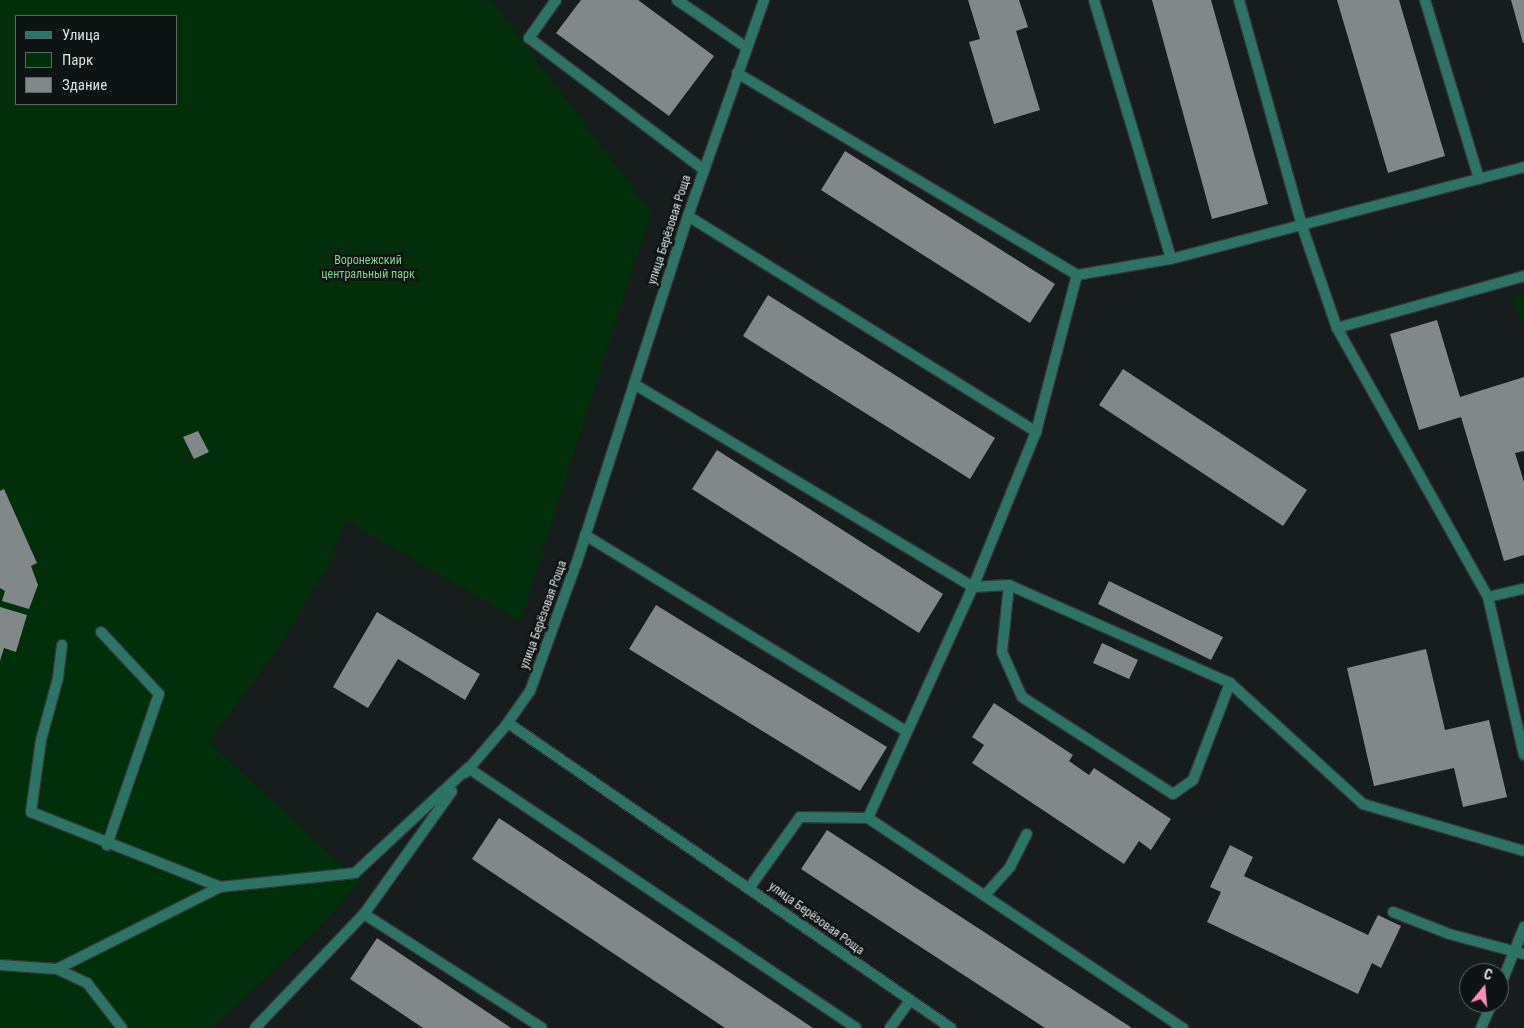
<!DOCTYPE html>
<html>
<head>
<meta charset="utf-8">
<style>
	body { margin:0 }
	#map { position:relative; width:1524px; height:1028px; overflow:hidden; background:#171c1d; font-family:"Roboto Condensed",sans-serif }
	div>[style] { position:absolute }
	.green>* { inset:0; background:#002f0a }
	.building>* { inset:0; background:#82878a }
	.roads { filter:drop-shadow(1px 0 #333738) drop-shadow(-1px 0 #333738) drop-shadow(0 1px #333738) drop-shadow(0 -1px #333738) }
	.lane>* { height:10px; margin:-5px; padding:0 5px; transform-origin:5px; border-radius:5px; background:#2d7466 }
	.street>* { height:10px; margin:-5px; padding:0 5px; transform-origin:5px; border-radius:5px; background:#2d7466 }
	span { translate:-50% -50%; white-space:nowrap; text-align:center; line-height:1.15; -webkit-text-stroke:5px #0e1313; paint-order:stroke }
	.street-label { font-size:12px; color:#dce0e0 }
	.park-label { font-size:12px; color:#80d78b }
	.legend { position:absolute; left:15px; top:15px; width:162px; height:90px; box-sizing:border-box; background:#0e1313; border:1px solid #606565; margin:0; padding:6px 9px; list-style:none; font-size:15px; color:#dce0e0 }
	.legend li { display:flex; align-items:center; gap:10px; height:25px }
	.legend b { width:25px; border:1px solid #606565 }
	.north { position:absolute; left:1459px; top:963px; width:50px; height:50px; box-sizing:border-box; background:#0e1313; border:1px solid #606565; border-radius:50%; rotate:17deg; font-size:14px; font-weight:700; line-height:20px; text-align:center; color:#dce0e0 }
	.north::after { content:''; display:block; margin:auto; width:18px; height:22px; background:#ff8eba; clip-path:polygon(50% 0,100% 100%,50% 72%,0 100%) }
</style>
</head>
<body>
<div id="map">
	<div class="green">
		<div style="clip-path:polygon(evenodd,0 0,492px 0,651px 212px,520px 621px,345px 520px,331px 561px,275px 653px,209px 742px,360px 882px,314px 933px,212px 1028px,0 1028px,0 0,16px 16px,176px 16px,176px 104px,16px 104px,16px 16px)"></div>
		<div style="clip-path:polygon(1524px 294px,1524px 322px,1521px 323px,1513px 297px)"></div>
	</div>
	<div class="building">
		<div style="clip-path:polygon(581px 0,638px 0,714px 56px,669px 116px,556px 33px)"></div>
		<div style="clip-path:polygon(968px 0,1019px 0,1028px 27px,1016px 31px,1040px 110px,994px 124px,969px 42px,980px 39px)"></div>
		<div style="clip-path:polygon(1152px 0,1211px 0,1268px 204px,1212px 219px)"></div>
		<div style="clip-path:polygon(1337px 0,1399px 0,1445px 156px,1388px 173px)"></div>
		<div style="clip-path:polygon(1511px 0,1524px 0,1524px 43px,1523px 43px)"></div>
		<div style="clip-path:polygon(845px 151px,1055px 284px,1030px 323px,821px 190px)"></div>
		<div style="clip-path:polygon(768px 295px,995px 438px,970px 479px,743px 336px)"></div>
		<div style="clip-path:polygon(1437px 320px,1460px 397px,1524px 377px,1524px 451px,1515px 453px,1524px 482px,1524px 555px,1504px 561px,1461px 417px,1419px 430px,1390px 334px)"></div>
		<div style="clip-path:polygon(1123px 369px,1307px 490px,1283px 526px,1099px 405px)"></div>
		<div style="clip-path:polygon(198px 431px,209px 452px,194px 459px,183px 437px)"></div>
		<div style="clip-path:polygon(717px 450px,943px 594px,919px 633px,692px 489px)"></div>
		<div style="clip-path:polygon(4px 489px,37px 563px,31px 566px,38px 585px,29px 609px,2px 601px,5px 591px,0 588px,0 491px)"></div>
		<div style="clip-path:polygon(1109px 581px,1223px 637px,1211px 660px,1098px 604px)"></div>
		<div style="clip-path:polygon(656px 605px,887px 747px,860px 791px,629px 649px)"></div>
		<div style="clip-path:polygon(0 607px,27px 615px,16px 652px,4px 648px,0 661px)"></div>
		<div style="clip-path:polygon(377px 612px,480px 674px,465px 700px,398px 659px,368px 708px,333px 687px)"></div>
		<div style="clip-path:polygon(1102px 643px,1138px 660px,1129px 679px,1093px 663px)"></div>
		<div style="clip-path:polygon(1426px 649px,1445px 730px,1489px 720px,1507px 797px,1463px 807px,1454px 768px,1374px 786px,1347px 668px)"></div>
		<div style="clip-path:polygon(994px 703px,1073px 755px,1069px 761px,1089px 775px,1094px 768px,1171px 819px,1151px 850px,1139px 841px,1124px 864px,972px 763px,984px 745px,972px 737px)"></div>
		<div style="clip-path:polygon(499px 818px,813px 1028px,725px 1028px,472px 859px)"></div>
		<div style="clip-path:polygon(827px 830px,1132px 1028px,1045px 1028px,801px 869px)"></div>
		<div style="clip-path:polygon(1230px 845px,1253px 857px,1244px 876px,1368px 935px,1378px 915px,1401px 926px,1381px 968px,1372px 963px,1358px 994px,1207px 922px,1221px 892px,1210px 887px)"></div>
		<div style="clip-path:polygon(377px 938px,511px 1028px,423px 1028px,350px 979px)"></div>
	</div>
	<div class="roads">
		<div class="lane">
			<div style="left:556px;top:0;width:47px;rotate:125.4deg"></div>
			<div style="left:529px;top:38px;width:219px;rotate:37deg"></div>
			<div style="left:677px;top:0;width:83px;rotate:34.3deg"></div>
			<div style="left:1094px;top:0;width:270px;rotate:73.4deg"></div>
			<div style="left:1239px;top:0;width:235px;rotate:74.4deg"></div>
			<div style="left:1302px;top:226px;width:108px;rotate:71.1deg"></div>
			<div style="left:1337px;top:328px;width:308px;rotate:60.7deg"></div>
			<div style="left:1488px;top:597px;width:37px;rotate:-13deg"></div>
			<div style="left:1425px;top:0;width:187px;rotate:73.2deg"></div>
			<div style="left:737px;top:73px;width:395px;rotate:30.7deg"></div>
			<div style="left:1077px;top:275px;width:95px;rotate:-9.7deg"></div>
			<div style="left:1171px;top:259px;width:365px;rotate:-14.6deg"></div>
			<div style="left:688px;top:216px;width:410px;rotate:31.8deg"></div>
			<div style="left:1337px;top:328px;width:194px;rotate:-15.5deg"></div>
			<div style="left:634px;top:384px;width:395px;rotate:30.9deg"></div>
			<div style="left:973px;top:587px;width:36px;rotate:-3deg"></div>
			<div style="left:1009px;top:585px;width:242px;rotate:23.9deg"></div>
			<div style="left:1230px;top:683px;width:180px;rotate:42.3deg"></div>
			<div style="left:1363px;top:804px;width:168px;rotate:16.3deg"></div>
			<div style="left:585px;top:535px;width:376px;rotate:31.4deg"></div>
			<div style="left:1009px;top:585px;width:67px;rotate:96deg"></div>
			<div style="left:1002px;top:652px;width:49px;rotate:66deg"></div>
			<div style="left:1022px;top:697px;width:179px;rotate:32.7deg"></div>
			<div style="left:1173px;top:794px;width:24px;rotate:-35deg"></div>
			<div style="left:1193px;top:780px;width:104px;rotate:-69.1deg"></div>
			<div style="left:1488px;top:597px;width:162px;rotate:77.2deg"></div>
			<div style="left:101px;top:632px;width:85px;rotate:46.9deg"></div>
			<div style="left:159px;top:694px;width:160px;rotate:109deg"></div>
			<div style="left:62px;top:645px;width:33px;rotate:97deg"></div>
			<div style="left:58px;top:678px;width:64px;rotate:105.3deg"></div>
			<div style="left:41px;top:740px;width:73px;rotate:97.9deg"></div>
			<div style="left:31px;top:812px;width:203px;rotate:21.6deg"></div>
			<div style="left:465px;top:773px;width:66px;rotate:-49.3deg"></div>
			<div style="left:868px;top:818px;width:379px;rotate:33.7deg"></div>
			<div style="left:750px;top:887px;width:86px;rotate:-54.5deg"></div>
			<div style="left:800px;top:817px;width:68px;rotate:0.8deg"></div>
			<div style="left:868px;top:818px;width:254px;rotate:-65.6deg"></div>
			<div style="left:973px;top:587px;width:167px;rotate:-67.9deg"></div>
			<div style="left:1036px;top:432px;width:162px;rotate:-75.4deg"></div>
			<div style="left:985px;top:895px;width:38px;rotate:-48deg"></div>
			<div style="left:1010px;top:867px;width:37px;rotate:-63deg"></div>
			<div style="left:1393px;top:912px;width:60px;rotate:21.4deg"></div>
			<div style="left:1449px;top:934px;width:78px;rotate:14.9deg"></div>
			<div style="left:364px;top:914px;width:211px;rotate:32.6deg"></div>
			<div style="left:0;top:965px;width:57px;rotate:4deg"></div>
			<div style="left:57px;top:969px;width:33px;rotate:25deg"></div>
			<div style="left:87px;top:983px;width:57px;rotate:52.1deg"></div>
			<div style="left:57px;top:969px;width:182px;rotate:-26.7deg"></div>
			<div style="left:220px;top:887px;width:136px;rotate:-5.9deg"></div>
			<div style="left:355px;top:873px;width:154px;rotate:-42.9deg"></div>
			<div style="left:468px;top:768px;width:467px;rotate:33.8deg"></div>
			<div style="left:1499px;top:989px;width:67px;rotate:-68deg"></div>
			<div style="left:255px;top:1028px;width:158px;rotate:-46.3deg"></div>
			<div style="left:364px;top:914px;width:151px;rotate:-54.4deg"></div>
			<div style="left:890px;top:1028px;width:32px;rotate:-54deg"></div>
			<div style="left:1481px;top:1028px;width:27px;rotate:-66deg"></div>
		</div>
		<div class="street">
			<div style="left:764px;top:0;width:229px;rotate:109.4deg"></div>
			<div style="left:688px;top:216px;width:366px;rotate:107.8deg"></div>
			<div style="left:576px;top:564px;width:135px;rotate:109.9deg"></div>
			<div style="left:530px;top:691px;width:39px;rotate:125deg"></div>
			<div style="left:508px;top:723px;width:538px;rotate:34.55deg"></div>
		</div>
	</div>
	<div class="street-label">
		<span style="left:670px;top:230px;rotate:-72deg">улица Берёзовая Роща</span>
		<span style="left:544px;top:615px;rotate:-70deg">улица Берёзовая Роща</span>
		<span style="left:816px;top:919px;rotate:36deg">улица Берёзовая Роща</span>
	</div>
	<div class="park-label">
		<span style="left:368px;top:268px">Воронежский<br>центральный парк</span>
	</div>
	<ul class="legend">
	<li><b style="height:6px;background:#2d7466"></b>Улица</li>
	<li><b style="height:14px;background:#002f0a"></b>Парк</li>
	<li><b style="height:14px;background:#82878a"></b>Здание</li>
	</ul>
	<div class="north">С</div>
</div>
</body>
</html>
